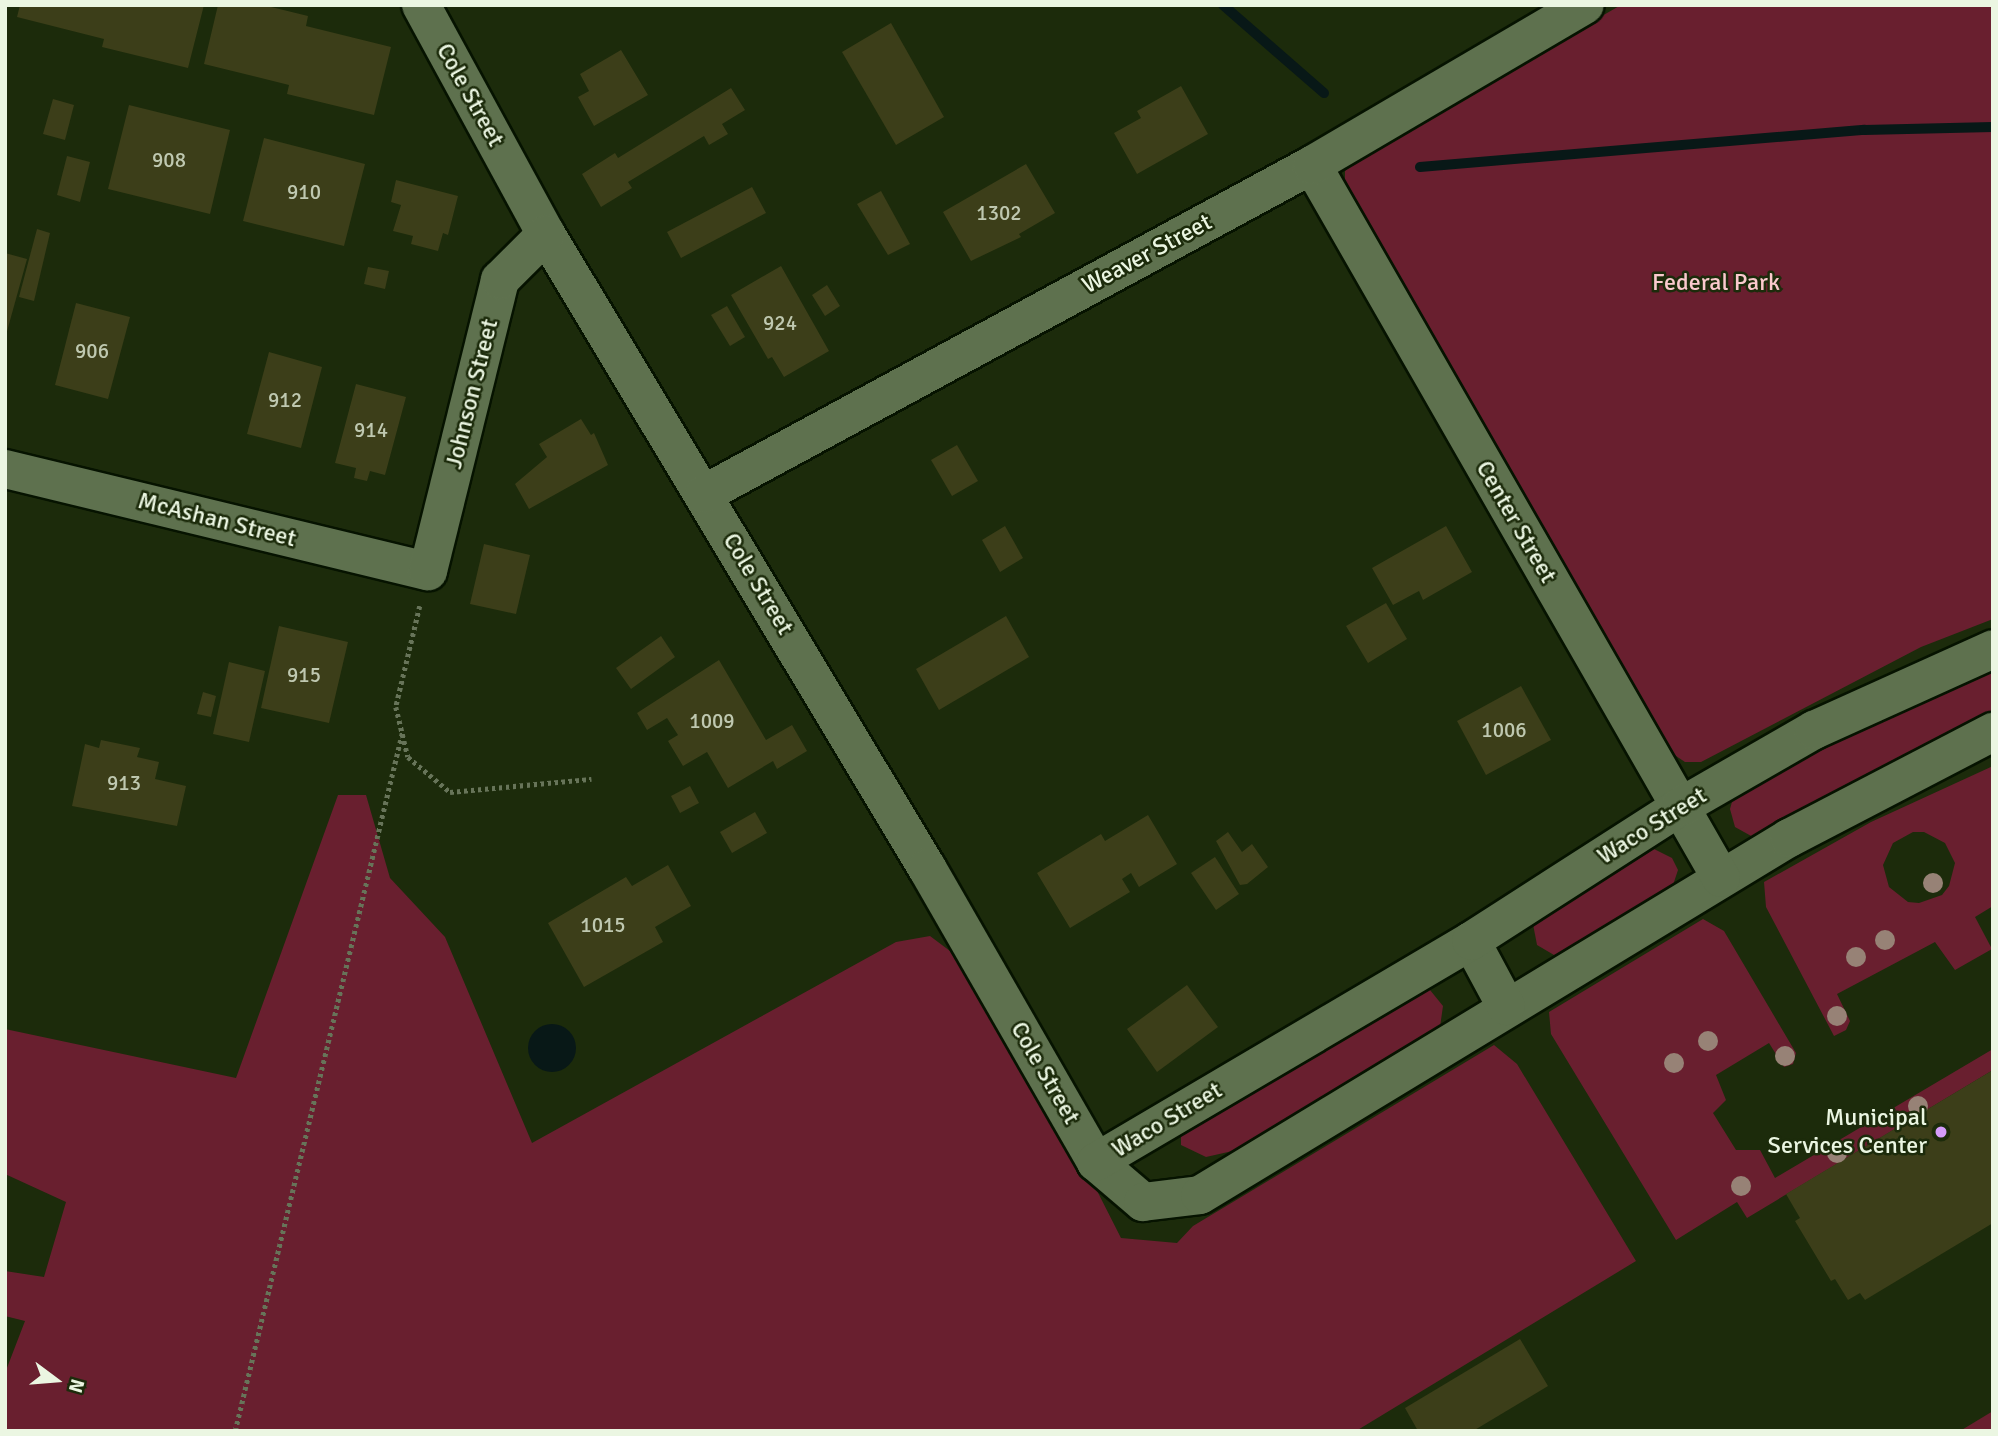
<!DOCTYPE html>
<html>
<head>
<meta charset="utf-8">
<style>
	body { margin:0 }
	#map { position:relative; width:1998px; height:1436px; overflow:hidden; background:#1c2b0b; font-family:Signika,sans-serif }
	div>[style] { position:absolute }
	.green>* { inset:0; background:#691f2f }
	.water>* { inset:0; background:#081817 }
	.round { border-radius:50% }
	.stream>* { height:10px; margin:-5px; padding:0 5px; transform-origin:5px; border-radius:5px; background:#081817 }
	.building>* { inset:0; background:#3c3e19 }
	.path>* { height:4.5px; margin-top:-2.25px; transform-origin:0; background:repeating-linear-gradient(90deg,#677459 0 3.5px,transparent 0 7px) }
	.roads { filter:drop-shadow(2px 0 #061300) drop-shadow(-2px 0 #061300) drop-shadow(0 2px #061300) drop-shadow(0 -2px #061300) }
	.minor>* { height:38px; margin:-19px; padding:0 19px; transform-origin:19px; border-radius:19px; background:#5e714e }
	.trees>* { width:20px; height:20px; margin:-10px; border-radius:50%; background:#978276 }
	.dots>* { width:19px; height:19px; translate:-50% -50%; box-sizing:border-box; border:4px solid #1c2b0b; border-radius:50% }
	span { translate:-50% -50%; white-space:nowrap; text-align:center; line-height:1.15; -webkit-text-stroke:5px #1c2b0b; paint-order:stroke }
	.number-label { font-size:21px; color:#bfc8b0 }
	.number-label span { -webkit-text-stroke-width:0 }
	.street-label { font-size:24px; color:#ebf6e2 }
	.park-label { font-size:24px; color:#fbc9ce }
	.poi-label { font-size:24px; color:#ebf6e2 }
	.right { translate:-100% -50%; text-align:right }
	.frame { position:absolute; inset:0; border:7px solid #ebf6e2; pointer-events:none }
	.north { position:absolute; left:21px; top:1345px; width:70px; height:70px; -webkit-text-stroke:5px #1c2b0b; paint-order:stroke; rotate:106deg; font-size:19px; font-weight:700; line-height:28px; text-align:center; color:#ebf6e2 }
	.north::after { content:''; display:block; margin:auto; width:24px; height:32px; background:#ebf6e2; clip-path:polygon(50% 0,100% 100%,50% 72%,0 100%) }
</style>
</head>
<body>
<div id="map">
	<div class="green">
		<div style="clip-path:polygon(1621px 5px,1993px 5px,1993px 619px,1921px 647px,1701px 762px,1685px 762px,1670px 752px,1345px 198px,1345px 171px,1357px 157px)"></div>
		<div style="clip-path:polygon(1993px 666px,1993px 717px,1824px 797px,1764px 833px,1753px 837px,1735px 827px,1730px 809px,1733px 798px,1803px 754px)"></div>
		<div style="clip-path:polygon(evenodd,1993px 766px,1993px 906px,1975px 917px,1992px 949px,1955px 970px,1935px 942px,1837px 994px,1850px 1021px,1846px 1030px,1834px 1036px,1766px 907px,1764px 882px,1871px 822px,1993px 766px,1913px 832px,1924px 832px,1945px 843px,1955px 863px,1949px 886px,1942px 895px,1919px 903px,1908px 902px,1889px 887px,1883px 865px,1893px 843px,1913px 832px)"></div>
		<div style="clip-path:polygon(338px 795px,366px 795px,390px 878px,445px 937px,532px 1143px,896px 942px,930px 936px,950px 951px,1088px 1173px,1121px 1238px,1177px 1243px,1193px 1226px,1494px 1045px,1517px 1064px,1636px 1261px,1356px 1431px,5px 1431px,5px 1373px,25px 1321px,5px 1316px,5px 1271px,44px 1277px,66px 1202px,5px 1174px,5px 1029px,236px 1078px)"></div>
		<div style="clip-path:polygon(1654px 849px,1672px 858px,1678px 870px,1672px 888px,1562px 954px,1554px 955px,1537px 945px,1533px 924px)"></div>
		<div style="clip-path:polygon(1703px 919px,1724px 931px,1796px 1053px,1793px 1064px,1784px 1067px,1769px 1043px,1716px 1075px,1726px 1100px,1713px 1113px,1736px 1150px,1760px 1150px,1775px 1178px,1993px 1049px,1993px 1070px,1747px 1218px,1737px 1202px,1676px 1240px,1551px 1034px,1549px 1012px)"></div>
		<div style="clip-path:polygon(1421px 988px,1430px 990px,1443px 1006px,1440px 1027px,1237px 1150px,1206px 1157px,1181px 1145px,1181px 1134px)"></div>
		<div style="clip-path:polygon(1993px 1411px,1993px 1431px,1960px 1431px)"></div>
	</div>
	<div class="water">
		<div class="round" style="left:528px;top:1024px;width:48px;height:48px"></div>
	</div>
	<div class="stream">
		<div style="left:1223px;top:5px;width:134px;rotate:41.1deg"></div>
		<div style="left:1420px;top:167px;width:446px;rotate:-4.8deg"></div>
		<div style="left:1864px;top:130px;width:129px;rotate:-1.3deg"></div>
	</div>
	<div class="building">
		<div style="clip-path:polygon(20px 5px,204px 5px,188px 68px,102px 47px,104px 39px,17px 17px)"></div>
		<div style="clip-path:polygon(218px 5px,263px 5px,308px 16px,306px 26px,391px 47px,374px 115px,287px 94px,289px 85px,204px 64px)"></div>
		<div style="clip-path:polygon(891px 23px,944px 117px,896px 145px,842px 52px)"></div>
		<div style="clip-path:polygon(621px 50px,648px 95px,594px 126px,578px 97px,589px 91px,580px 74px)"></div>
		<div style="clip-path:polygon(1181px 86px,1208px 134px,1137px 174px,1114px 133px,1141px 118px,1137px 111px)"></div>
		<div style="clip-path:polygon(731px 88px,745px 110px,722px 124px,728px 134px,709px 145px,704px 136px,628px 182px,632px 188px,601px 207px,582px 174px,615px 153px,618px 158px)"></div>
		<div style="clip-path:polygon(53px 99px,74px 105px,65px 140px,43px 134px)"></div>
		<div style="clip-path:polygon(129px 105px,230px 130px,210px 214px,108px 189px)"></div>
		<div style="clip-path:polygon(264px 138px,365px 164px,344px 246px,243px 221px)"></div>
		<div style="clip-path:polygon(67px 156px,90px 162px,80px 202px,57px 195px)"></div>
		<div style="clip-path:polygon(1026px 164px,1055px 213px,1019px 234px,1021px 237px,971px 261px,943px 212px)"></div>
		<div style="clip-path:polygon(396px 180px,458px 196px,448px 235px,443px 233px,438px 251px,411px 244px,413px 236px,393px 231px,401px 205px,391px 202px)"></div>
		<div style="clip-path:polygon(752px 187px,766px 213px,681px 258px,667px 232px)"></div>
		<div style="clip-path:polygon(881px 191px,910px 244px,888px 255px,857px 204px)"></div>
		<div style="clip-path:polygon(37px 229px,50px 233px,34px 301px,19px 297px)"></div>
		<div style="clip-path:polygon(5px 253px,27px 259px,6px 335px,5px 335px)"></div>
		<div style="clip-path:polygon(781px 266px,829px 351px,784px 377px,772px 357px,768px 359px,731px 295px)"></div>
		<div style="clip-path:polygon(368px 267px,389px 271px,385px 289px,364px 284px)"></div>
		<div style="clip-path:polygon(827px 285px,840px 306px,825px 316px,812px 295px)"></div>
		<div style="clip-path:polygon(76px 303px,130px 317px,108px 399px,55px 385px)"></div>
		<div style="clip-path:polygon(727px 306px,745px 337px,730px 346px,711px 315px)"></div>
		<div style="clip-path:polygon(269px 352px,322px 367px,301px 448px,247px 434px)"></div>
		<div style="clip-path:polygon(356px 384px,406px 397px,385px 475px,370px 471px,367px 481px,354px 478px,356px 468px,335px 463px)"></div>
		<div style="clip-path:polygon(581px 419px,591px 435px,594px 433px,608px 465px,529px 509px,515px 484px,547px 457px,539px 444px)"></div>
		<div style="clip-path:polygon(957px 445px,978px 481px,952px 496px,931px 460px)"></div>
		<div style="clip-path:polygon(1005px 526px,1023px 558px,1000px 572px,982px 540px)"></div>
		<div style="clip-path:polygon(1446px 526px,1472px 572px,1423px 600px,1419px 591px,1393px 605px,1372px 568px)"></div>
		<div style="clip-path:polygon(484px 544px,530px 555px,516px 614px,470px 604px)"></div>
		<div style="clip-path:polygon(1386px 603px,1407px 639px,1368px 663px,1346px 626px)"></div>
		<div style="clip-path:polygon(1006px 616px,1029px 657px,939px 710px,916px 669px)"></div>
		<div style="clip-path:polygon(279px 626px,348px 642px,329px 723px,261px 708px)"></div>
		<div style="clip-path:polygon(661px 636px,675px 657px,631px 689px,616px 668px)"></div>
		<div style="clip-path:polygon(719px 660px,766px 740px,792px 725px,807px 751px,777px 769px,773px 761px,728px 788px,707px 752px,683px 766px,668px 741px,678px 735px,667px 718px,647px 730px,637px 713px)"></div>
		<div style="clip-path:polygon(229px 662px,265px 671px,249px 742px,213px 734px)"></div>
		<div style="clip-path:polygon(1521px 686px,1551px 740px,1486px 775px,1457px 721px)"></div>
		<div style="clip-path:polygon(203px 692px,216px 696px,211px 717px,197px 714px)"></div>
		<div style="clip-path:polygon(101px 740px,140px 748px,137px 757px,159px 762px,155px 779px,186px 786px,177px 826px,72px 806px,85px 744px,99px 748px)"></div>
		<div style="clip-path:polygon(690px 786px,699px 803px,680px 813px,671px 796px)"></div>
		<div style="clip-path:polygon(755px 812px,767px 833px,732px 853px,720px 832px)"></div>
		<div style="clip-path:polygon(1148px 815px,1177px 864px,1139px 887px,1131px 873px,1122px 879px,1130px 892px,1070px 928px,1037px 873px,1101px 834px,1105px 841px)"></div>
		<div style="clip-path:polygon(1228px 832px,1242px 852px,1252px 844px,1268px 867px,1247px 884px,1240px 885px,1216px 841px)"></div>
		<div style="clip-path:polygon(1215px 857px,1239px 894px,1216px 910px,1191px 873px)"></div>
		<div style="clip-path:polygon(668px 865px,691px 906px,655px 927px,663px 942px,584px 987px,548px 923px,626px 877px,632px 886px)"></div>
		<div style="clip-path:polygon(1187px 985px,1218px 1027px,1157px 1072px,1127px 1029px)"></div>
		<div style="clip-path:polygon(1993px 1070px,1993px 1223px,1865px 1300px,1860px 1293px,1848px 1300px,1835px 1279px,1831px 1281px,1795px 1221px,1800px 1218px,1786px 1194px)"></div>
		<div style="clip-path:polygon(1520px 1339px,1548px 1386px,1473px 1431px,1418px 1431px,1405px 1408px)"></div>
	</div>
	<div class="path">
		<div style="left:420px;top:606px;width:104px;rotate:103.4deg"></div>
		<div style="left:396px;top:707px;width:51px;rotate:76.5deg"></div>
		<div style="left:408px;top:757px;width:55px;rotate:39.8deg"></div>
		<div style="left:450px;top:792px;width:142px;rotate:-5.3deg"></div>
		<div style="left:235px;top:1431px;width:718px;rotate:-76.54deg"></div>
	</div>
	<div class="roads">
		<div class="minor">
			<div style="left:421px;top:5px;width:261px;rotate:61.4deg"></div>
			<div style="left:546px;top:234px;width:740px;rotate:59deg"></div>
			<div style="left:927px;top:868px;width:339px;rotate:60.1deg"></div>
			<div style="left:1096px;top:1162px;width:62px;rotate:40.4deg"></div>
			<div style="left:1143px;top:1202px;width:57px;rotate:-7deg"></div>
			<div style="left:1200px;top:1195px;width:689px;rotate:-31.22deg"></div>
			<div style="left:1789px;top:838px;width:230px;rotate:-27.5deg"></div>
			<div style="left:1312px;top:165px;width:822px;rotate:60.16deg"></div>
			<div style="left:5px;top:469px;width:435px;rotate:13.6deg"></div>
			<div style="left:428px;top:571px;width:300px;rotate:-76.1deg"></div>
			<div style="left:500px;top:280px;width:65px;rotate:-45deg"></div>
			<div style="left:704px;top:494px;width:691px;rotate:-28.42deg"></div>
			<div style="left:1312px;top:165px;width:316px;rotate:-30.4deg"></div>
			<div style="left:1471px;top:941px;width:74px;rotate:61.7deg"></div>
			<div style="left:1096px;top:1162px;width:435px;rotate:-30.5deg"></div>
			<div style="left:1471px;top:941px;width:248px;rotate:-32.7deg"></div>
			<div style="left:1680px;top:807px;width:155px;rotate:-29.9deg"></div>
			<div style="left:1814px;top:730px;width:196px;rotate:-24.3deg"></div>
		</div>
	</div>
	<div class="trees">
		<div style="left:1933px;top:883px"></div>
		<div style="left:1885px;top:940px"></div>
		<div style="left:1856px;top:957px"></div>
		<div style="left:1837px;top:1016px"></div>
		<div style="left:1708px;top:1041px"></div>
		<div style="left:1785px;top:1056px"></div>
		<div style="left:1674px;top:1063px"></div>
		<div style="left:1918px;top:1106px"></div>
		<div style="left:1837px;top:1153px"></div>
		<div style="left:1741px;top:1186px"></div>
	</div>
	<div class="dots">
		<div style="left:1941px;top:1132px;background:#d59cfb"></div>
	</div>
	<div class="number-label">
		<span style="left:169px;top:160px">908</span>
		<span style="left:304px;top:192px">910</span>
		<span style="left:999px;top:213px">1302</span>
		<span style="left:780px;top:323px">924</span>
		<span style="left:92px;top:351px">906</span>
		<span style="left:285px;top:400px">912</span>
		<span style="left:371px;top:430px">914</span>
		<span style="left:304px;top:675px">915</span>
		<span style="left:712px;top:721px">1009</span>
		<span style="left:1504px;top:730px">1006</span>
		<span style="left:124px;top:783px">913</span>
		<span style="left:603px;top:925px">1015</span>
	</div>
	<div class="street-label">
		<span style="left:470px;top:95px;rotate:61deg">Cole Street</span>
		<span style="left:1147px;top:254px;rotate:-28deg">Weaver Street</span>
		<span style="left:472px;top:394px;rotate:-76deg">Johnson Street</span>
		<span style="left:217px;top:520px;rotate:14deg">McAshan Street</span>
		<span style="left:1516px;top:522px;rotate:60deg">Center Street</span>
		<span style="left:758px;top:584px;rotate:59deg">Cole Street</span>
		<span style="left:1652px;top:826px;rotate:-32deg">Waco Street</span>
		<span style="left:1045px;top:1073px;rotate:60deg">Cole Street</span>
		<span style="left:1167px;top:1120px;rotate:-31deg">Waco Street</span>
	</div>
	<div class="park-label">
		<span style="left:1716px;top:283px">Federal Park</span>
	</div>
	<div class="poi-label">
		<span class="right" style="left:1927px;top:1132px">Municipal<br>Services Center</span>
	</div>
	<div class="frame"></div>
	<div class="north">N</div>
</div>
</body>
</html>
